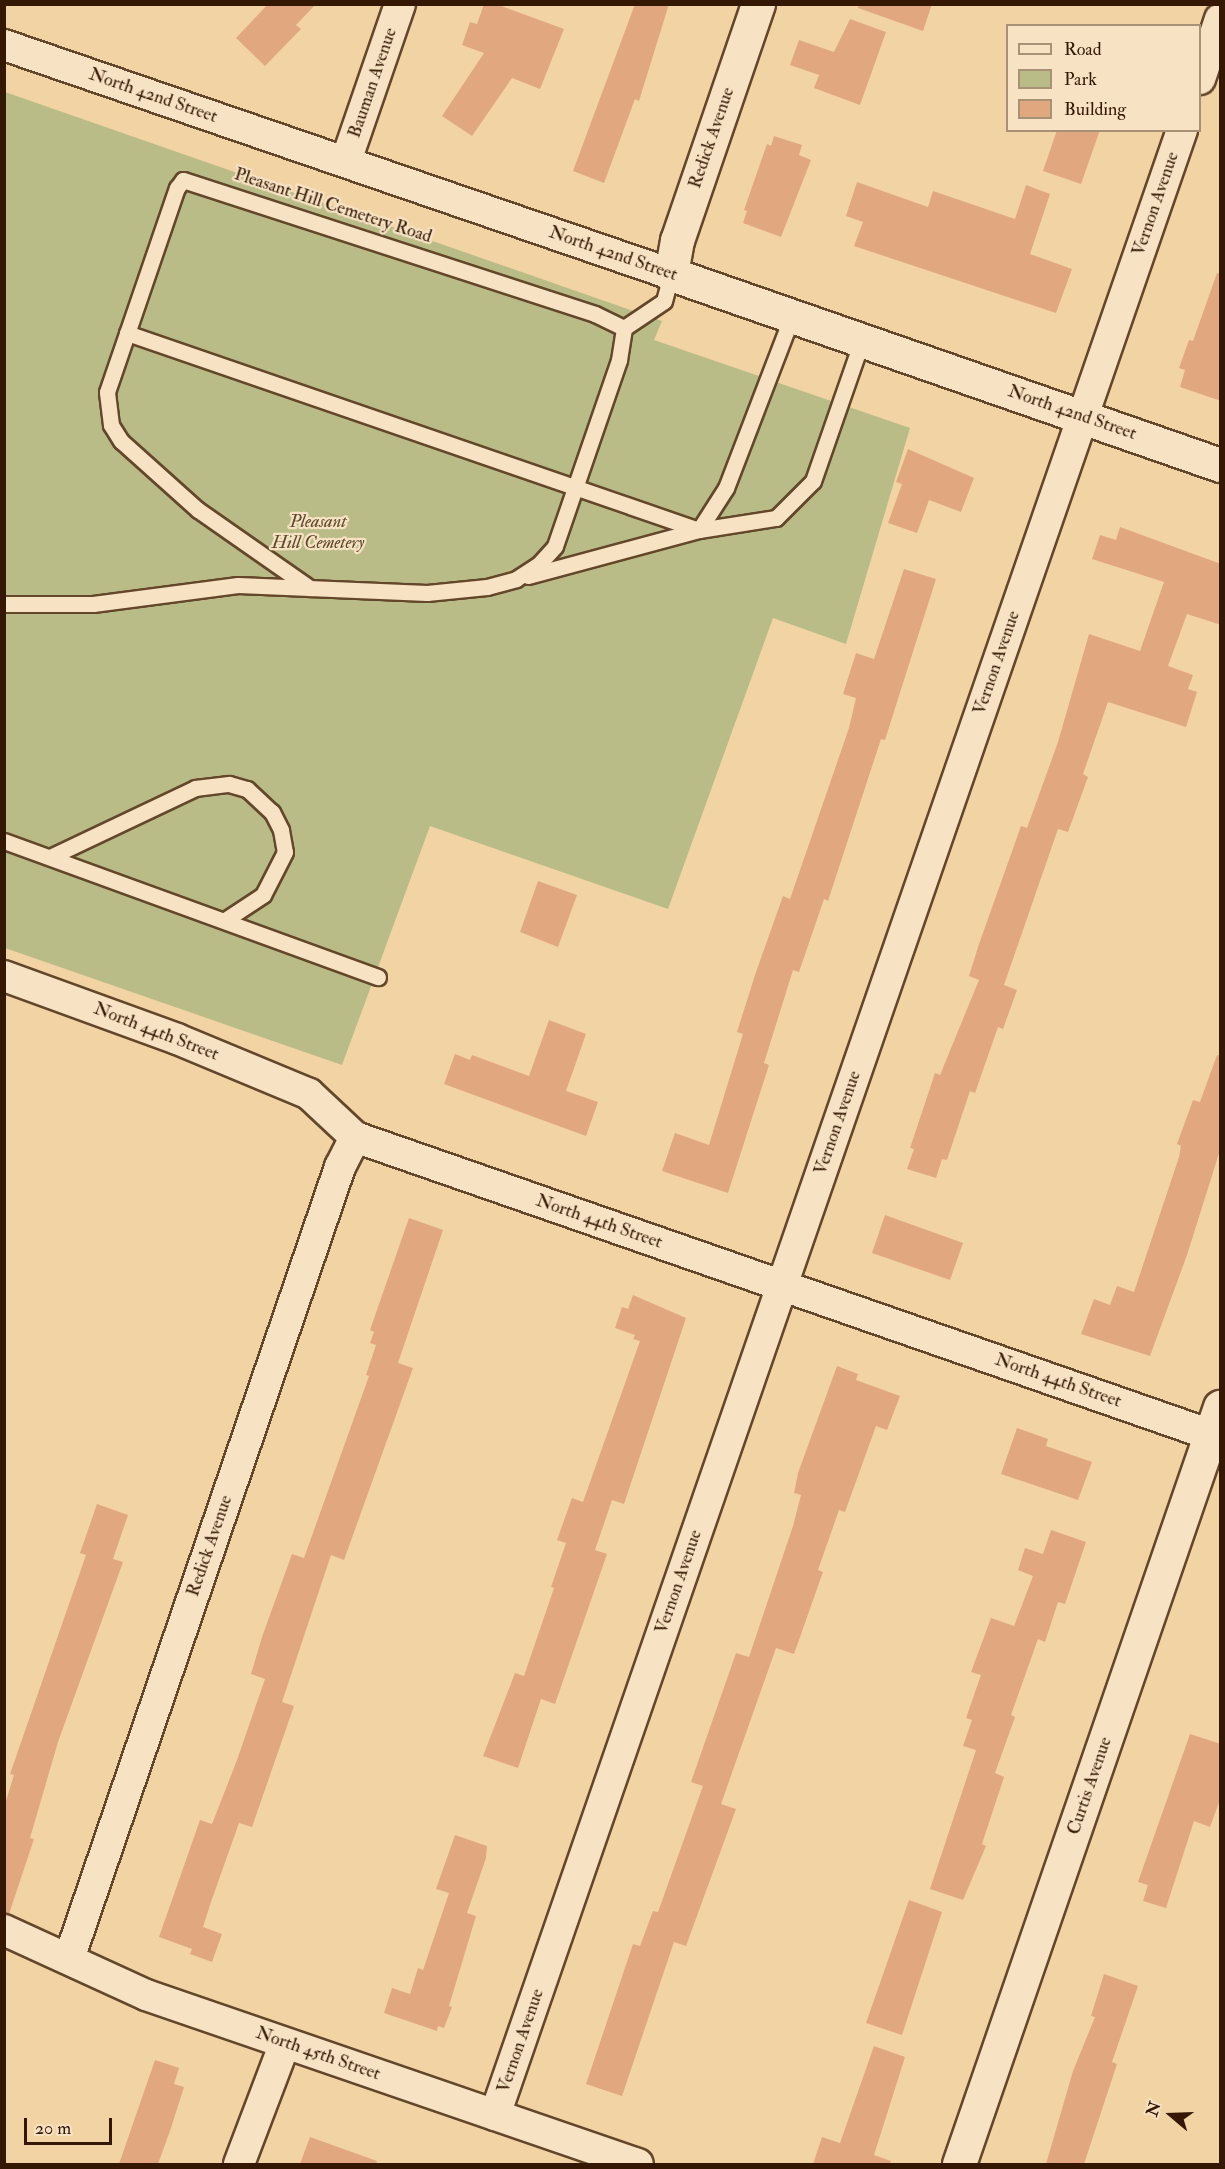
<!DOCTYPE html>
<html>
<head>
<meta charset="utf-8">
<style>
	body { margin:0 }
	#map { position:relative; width:1225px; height:2169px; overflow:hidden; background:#f2d3a4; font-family:"IM FELL Double Pica",serif }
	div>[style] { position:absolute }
	.green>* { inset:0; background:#b9bc86 }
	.building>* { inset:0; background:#e1a87f }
	.roads { filter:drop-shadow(2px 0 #64472b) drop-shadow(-2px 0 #64472b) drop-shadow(0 2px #64472b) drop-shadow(0 -2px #64472b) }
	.lane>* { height:15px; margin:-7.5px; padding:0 7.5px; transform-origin:7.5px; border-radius:7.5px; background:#f7e2c4 }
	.street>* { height:30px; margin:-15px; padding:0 15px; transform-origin:15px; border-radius:15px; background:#f7e2c4 }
	.secondary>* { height:33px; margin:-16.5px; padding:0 16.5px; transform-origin:16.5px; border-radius:16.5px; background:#f7e2c4 }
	span { translate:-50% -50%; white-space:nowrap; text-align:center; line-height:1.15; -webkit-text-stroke:4.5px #f7e2c4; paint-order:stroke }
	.street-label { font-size:18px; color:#341803 }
	.park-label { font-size:18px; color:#5c492a; font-style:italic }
	.frame { position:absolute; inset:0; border:6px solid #341803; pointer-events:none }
	.legend { position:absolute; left:1006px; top:24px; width:195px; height:108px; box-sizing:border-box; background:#f7e2c4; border:2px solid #a99177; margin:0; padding:8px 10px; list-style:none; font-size:18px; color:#341803 }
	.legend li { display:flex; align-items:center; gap:12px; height:30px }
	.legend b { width:30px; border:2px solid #a99177 }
	.north { position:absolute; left:1141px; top:2085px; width:60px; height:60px; -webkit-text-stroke:4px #f7e2c4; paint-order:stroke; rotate:289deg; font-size:16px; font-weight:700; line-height:24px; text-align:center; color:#341803 }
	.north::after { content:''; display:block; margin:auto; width:21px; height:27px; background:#341803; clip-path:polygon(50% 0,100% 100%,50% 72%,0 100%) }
	.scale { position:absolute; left:24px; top:2118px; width:88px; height:27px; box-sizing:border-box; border:3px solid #341803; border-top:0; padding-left:8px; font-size:18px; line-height:21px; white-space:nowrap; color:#341803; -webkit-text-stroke:4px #f7e2c4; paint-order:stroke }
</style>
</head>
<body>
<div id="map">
	<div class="green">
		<div style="clip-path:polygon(5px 92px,662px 321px,654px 340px,910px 428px,846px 644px,773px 618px,668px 909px,430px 826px,342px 1065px,5px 948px)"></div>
	</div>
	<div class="building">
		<div style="clip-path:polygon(268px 4px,316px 4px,296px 25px,301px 29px,265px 66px,236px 38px)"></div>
		<div style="clip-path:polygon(484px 4px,496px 4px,564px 29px,540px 89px,512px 78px,472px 136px,442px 116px,484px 53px,462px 45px,470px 22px,477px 24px)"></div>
		<div style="clip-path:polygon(635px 4px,669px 4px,639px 101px,635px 99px,604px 183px,573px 171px)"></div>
		<div style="clip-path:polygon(859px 4px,932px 4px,923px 31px,858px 8px)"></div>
		<div style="clip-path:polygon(850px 19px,886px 32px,860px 105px,814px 88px,819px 75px,790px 65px,799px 40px,834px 52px)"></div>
		<div style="clip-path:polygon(1057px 130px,1100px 130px,1081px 184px,1043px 171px)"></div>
		<div style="clip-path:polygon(774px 136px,802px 145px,799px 155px,811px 160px,781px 237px,743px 223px,747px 211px,744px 210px,767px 144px,771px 146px)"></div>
		<div style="clip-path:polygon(857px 182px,928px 207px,933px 191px,1015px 219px,1026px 185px,1050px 194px,1030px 254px,1072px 269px,1056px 313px,854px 246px,863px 222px,846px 216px)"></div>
		<div style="clip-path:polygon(1217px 273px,1221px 274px,1221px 401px,1180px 387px,1185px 370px,1179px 368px,1189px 340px,1193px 341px)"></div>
		<div style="clip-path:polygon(908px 449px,974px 478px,961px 512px,929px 500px,917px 533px,888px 523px,902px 484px,896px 482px)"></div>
		<div style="clip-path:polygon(1120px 527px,1221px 564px,1221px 625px,1187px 614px,1168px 666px,1193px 675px,1188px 689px,1197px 692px,1186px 727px,1108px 702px,1083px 774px,1088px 777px,1068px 832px,1058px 829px,1004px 985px,1017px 990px,1003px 1029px,998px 1027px,975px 1093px,970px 1091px,947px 1160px,942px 1159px,936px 1178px,907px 1169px,914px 1149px,910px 1148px,935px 1073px,940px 1075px,979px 980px,969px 976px,979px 944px,1021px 826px,1027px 828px,1058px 742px,1089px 634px,1140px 651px,1164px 582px,1092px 559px,1100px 535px,1116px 540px)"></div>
		<div style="clip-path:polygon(904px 569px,936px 579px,885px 740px,881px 739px,828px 901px,824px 899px,799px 972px,793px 970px,764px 1063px,769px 1065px,728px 1193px,662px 1171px,675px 1133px,709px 1145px,743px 1034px,737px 1032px,755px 975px,783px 896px,790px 899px,849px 728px,856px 698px,843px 694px,856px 653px,874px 659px)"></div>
		<div style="clip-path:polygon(538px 881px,577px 895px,558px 947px,520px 932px)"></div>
		<div style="clip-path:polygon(549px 1020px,586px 1034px,566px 1091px,598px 1102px,586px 1136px,444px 1084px,455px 1054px,470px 1060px,472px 1055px,529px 1076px)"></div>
		<div style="clip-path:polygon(1217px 1055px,1221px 1056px,1221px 1147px,1187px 1255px,1150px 1356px,1081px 1334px,1094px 1299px,1110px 1305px,1117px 1286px,1134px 1292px,1179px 1157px,1181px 1146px,1177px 1144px,1193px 1100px,1200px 1102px)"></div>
		<div style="clip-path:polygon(885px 1215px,963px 1243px,950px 1280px,872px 1253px)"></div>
		<div style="clip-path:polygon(409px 1218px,443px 1230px,398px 1363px,413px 1368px,344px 1560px,331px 1555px,282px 1702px,294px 1706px,252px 1827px,239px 1823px,211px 1902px,203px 1927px,222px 1934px,212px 1962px,190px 1954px,192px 1949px,159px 1937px,200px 1820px,212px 1824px,237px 1760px,265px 1679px,251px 1674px,262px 1637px,292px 1554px,304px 1558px,369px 1376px,366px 1375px,376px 1345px,370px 1343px,374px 1332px,370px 1330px)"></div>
		<div style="clip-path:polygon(633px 1295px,686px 1318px,624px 1504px,612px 1500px,595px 1550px,607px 1554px,555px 1704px,541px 1699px,518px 1768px,483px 1756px,515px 1673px,524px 1676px,554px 1588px,551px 1587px,566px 1543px,557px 1540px,572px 1498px,583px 1502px,640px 1341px,633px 1339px,635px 1335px,615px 1328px,622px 1307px,628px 1309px)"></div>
		<div style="clip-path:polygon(837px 1366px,858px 1374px,856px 1380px,900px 1396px,887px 1430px,876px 1426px,845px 1512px,839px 1510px,818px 1570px,823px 1572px,794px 1654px,776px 1648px,721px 1804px,736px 1809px,686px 1946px,674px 1942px,622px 2096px,586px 2084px,633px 1944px,640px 1946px,653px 1911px,658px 1912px,703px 1786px,691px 1782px,736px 1653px,749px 1657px,793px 1526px,801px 1495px,794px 1493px,798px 1473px)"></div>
		<div style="clip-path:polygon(1017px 1428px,1048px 1439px,1046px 1446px,1092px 1462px,1078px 1500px,1001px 1474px)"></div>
		<div style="clip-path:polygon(97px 1504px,128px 1515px,113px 1559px,123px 1562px,58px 1742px,30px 1838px,34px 1839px,9px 1914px,4px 1913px,4px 1807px,14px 1775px,10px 1774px,86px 1555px,80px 1553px)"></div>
		<div style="clip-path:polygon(1051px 1530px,1086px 1542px,1065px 1604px,1058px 1602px,1045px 1642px,1038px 1639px,1011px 1715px,1015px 1717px,995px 1773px,1004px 1777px,982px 1844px,986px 1846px,963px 1900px,930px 1889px,976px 1750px,963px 1746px,972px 1720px,966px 1718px,981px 1675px,971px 1672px,991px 1618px,1014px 1626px,1033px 1576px,1018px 1570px,1025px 1548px,1043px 1554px)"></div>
		<div style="clip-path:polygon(1190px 1734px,1221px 1744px,1221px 1797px,1210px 1827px,1194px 1821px,1166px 1908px,1143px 1901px,1148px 1885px,1138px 1882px)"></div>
		<div style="clip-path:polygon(455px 1835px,487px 1846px,486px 1858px,467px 1913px,476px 1916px,449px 2006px,452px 2007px,444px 2028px,438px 2026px,437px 2031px,384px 2013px,392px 1988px,410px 1994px,418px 1968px,423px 1970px,449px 1893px,436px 1889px)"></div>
		<div style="clip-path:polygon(909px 1900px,942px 1912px,902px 2035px,866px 2023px)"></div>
		<div style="clip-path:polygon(1104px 1974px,1138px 1986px,1112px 2062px,1117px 2064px,1084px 2164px,1046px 2164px,1073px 2071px,1095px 2017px,1091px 2016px)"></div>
		<div style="clip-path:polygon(874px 2046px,905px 2057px,874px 2155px,891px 2161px,890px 2164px,813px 2164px,822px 2137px,840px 2143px)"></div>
		<div style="clip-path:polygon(155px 2060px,179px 2068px,174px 2084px,184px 2087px,171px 2128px,158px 2164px,119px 2164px)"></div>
		<div style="clip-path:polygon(310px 2137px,377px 2161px,376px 2164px,300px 2164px)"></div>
	</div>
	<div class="roads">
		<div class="lane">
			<div style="left:127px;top:333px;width:605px;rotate:19deg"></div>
			<div style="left:699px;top:530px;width:50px;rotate:-57.3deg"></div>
			<div style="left:726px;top:488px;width:184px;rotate:-69deg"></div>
			<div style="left:528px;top:576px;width:177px;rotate:-15.1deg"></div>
			<div style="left:699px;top:530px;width:78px;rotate:-8.9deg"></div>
			<div style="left:776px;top:518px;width:52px;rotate:-45deg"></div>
			<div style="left:813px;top:481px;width:149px;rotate:-70.8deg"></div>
			<div style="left:310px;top:588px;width:136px;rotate:-145.1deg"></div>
			<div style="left:198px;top:510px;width:103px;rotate:-138.1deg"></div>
			<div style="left:121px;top:441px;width:19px;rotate:-122deg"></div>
			<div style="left:111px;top:425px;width:33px;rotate:-97deg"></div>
			<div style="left:107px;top:392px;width:216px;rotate:-71.1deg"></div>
			<div style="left:177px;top:188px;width:10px;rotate:-53deg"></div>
			<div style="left:183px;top:180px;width:433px;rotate:18deg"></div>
			<div style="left:595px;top:314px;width:32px;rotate:26deg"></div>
			<div style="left:4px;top:604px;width:89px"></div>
			<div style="left:93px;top:604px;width:146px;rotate:-7.5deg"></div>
			<div style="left:238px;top:585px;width:189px;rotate:2.4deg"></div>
			<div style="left:427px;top:593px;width:60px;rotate:-5.7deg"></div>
			<div style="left:487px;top:587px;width:30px;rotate:-15deg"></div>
			<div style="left:516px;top:579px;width:27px;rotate:-33deg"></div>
			<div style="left:539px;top:564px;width:24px;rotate:-48deg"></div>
			<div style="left:555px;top:546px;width:197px;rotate:-71deg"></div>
			<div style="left:619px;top:360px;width:32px;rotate:-81deg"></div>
			<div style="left:624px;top:328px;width:48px;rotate:-34deg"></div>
			<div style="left:664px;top:301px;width:28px;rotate:-75deg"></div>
			<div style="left:4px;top:841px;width:398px;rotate:20deg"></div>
			<div style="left:50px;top:857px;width:161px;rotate:-25.4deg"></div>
			<div style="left:195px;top:788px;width:34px;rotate:-7deg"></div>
			<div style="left:229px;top:784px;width:19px;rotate:16deg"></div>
			<div style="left:247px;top:789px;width:34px;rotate:43deg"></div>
			<div style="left:272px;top:812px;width:20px;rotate:63deg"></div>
			<div style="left:281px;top:830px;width:22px;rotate:80deg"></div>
			<div style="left:285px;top:852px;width:48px;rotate:117.1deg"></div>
			<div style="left:263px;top:895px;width:45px;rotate:146.7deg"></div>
		</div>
		<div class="street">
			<div style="left:4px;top:45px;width:705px;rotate:18.95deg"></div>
			<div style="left:1200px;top:79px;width:63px;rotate:-71.6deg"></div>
			<div style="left:346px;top:161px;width:166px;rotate:-71deg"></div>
			<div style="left:4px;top:976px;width:184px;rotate:20deg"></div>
			<div style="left:177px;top:1039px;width:143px;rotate:22.6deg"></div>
			<div style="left:309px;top:1094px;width:63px;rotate:43.1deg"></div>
			<div style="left:355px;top:1137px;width:906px;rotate:19.19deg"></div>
			<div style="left:4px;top:1930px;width:156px;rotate:24.6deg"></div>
			<div style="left:146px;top:1995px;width:520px;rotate:18.96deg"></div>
			<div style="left:70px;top:1956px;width:834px;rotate:-71.11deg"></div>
			<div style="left:340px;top:1167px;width:34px;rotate:-63deg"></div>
			<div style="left:495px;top:2115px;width:2101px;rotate:-70.91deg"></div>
			<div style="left:239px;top:2164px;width:129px;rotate:-69.2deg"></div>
		</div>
		<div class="secondary">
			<div style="left:758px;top:4px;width:250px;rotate:108.9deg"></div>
			<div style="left:677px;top:240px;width:35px;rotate:100deg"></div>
			<div style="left:671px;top:274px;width:581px;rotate:19.18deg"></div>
			<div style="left:959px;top:2164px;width:801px;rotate:-70.98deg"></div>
		</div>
	</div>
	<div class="street-label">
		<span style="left:373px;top:83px;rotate:-71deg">Bauman Avenue</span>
		<span style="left:153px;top:96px;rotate:19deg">North 42nd Street</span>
		<span style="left:712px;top:138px;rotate:-71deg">Redick Avenue</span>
		<span style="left:1156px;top:204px;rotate:-71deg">Vernon Avenue</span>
		<span style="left:333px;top:206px;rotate:18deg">Pleasant Hill Cemetery Road</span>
		<span style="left:613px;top:254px;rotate:19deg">North 42nd Street</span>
		<span style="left:1072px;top:413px;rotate:19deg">North 42nd Street</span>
		<span style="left:997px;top:663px;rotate:-71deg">Vernon Avenue</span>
		<span style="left:156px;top:1032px;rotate:21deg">North 44th Street</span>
		<span style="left:838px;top:1123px;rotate:-71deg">Vernon Avenue</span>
		<span style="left:599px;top:1222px;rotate:19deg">North 44th Street</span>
		<span style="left:1058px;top:1381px;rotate:19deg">North 44th Street</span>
		<span style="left:210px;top:1546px;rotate:-71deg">Redick Avenue</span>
		<span style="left:679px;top:1582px;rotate:-71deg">Vernon Avenue</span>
		<span style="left:1090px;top:1786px;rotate:-71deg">Curtis Avenue</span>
		<span style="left:521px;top:2041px;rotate:-71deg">Vernon Avenue</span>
		<span style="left:318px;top:2054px;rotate:19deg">North 45th Street</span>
	</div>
	<div class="park-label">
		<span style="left:318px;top:533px">Pleasant<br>Hill Cemetery</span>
	</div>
	<div class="frame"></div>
	<ul class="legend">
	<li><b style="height:8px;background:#f7e2c4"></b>Road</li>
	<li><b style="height:16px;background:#b9bc86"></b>Park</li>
	<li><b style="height:16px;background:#e1a87f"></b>Building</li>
	</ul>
	<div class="north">N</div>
	<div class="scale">20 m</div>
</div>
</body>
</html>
